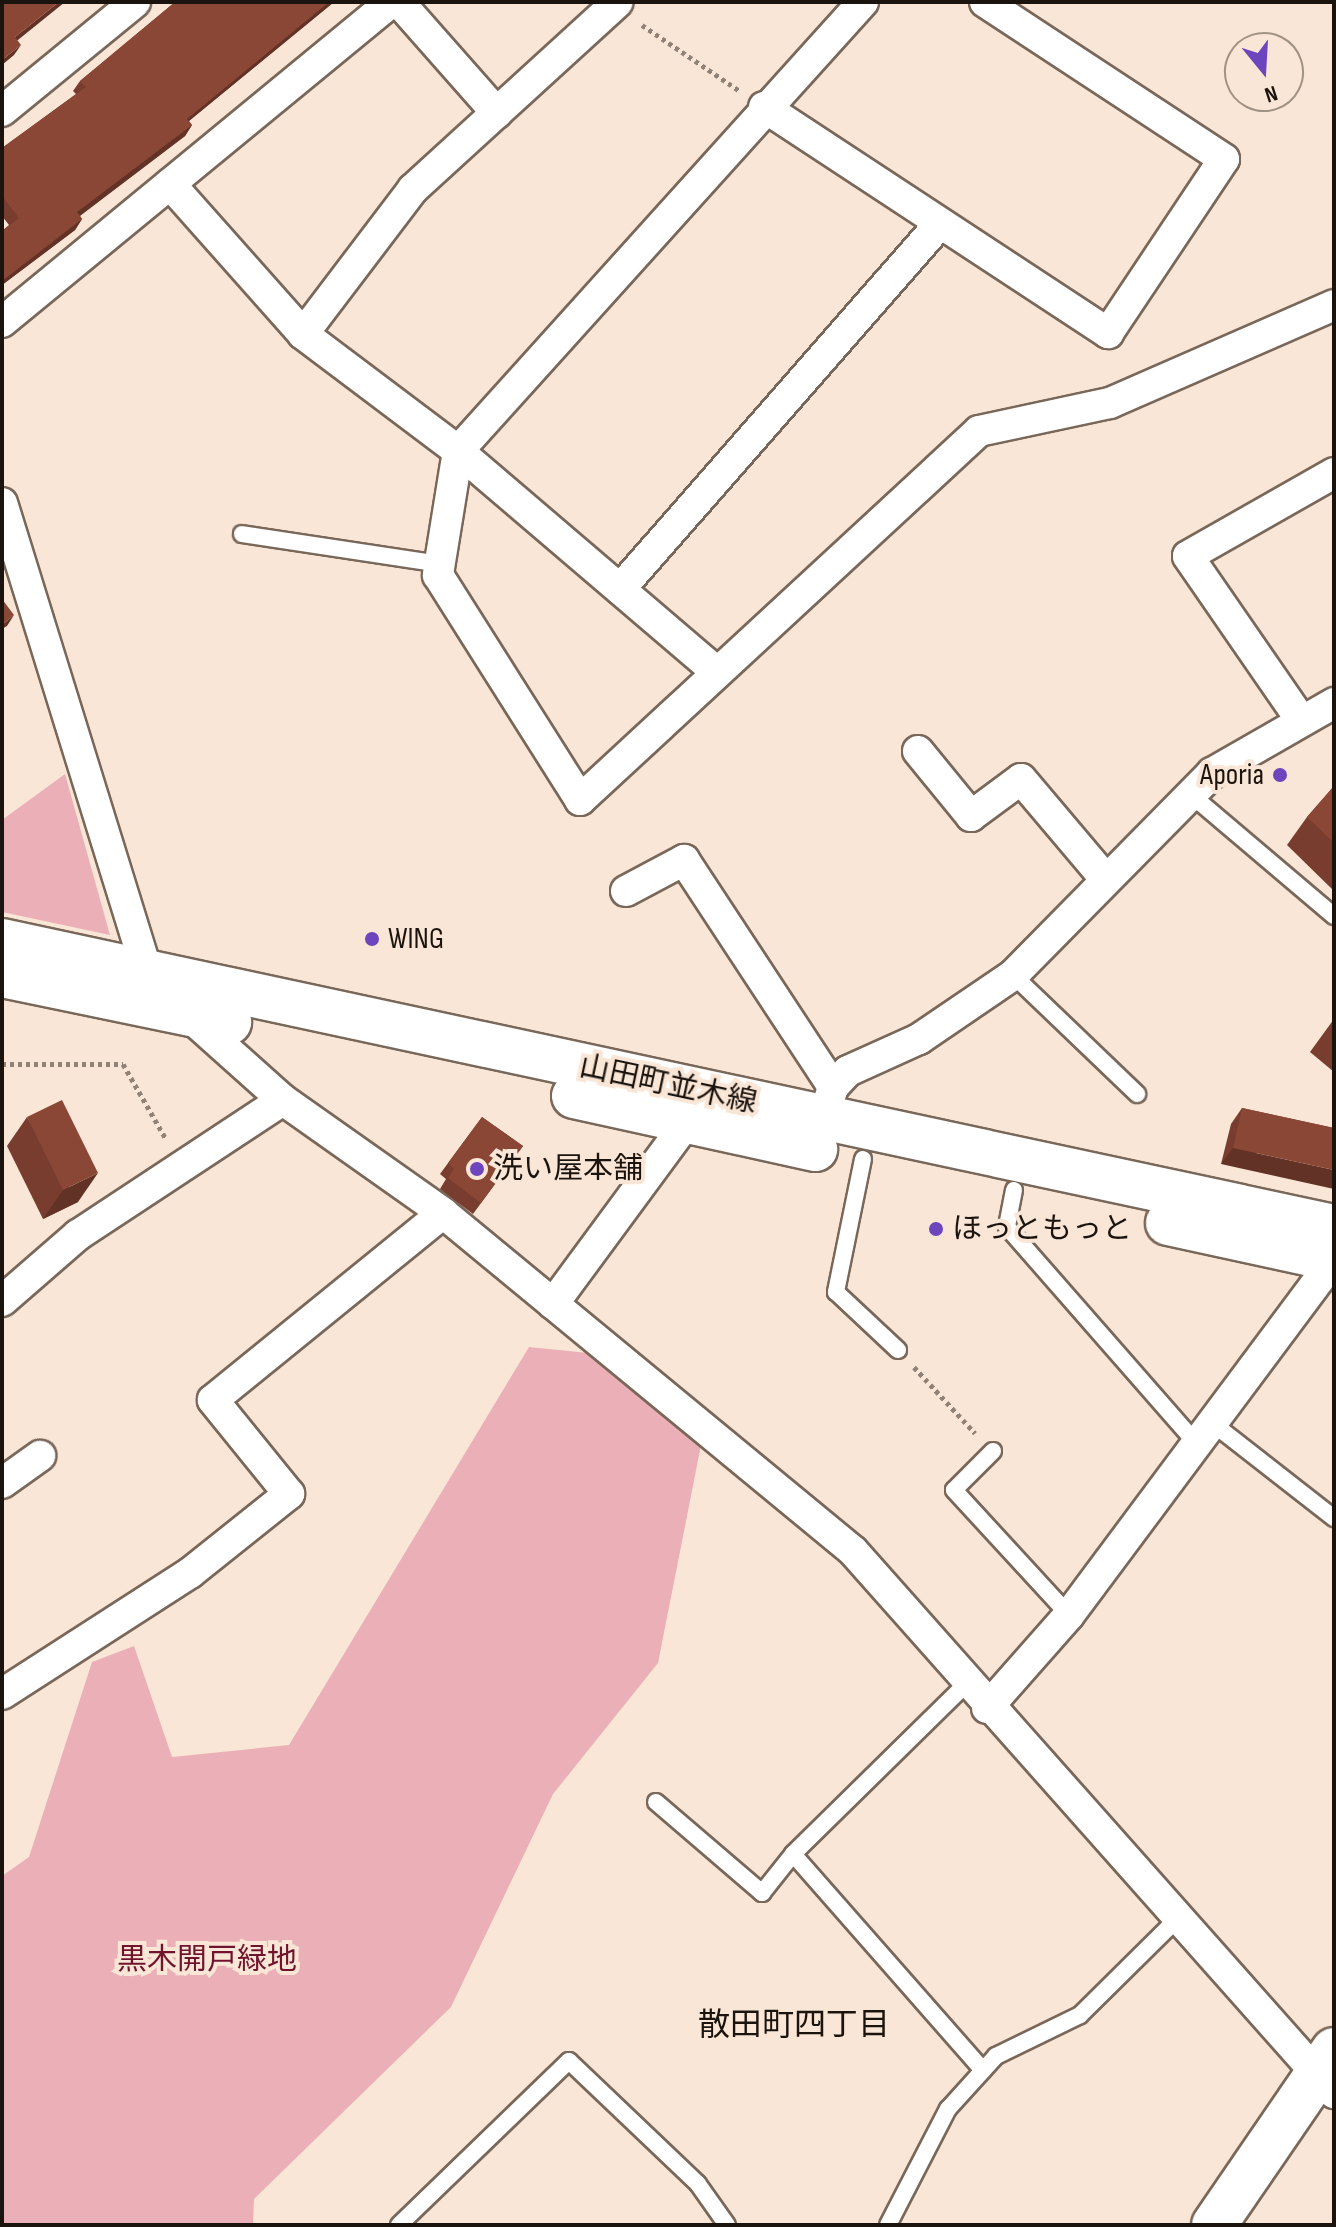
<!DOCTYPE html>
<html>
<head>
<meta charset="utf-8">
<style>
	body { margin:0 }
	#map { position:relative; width:1336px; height:2227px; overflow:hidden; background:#fae6d6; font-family:"Sofia Sans Condensed","Noto Sans JP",sans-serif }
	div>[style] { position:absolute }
	.green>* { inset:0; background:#ebb0b7 }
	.path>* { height:5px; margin-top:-2.5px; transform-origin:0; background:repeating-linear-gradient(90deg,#908277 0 4px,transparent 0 8px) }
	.roads { filter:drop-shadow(2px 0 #79685a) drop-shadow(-2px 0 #79685a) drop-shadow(0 2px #79685a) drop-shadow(0 -2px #79685a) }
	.lane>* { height:16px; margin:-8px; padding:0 8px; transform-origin:8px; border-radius:8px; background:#fff }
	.street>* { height:30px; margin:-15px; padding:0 15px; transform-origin:15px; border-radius:15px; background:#fff }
	.secondary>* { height:44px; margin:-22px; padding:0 22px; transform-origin:22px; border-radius:22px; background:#fff }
	.wall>* { inset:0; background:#783d2e }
	.shaded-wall>* { inset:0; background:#613225 }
	.building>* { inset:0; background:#8b4735 }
	.dots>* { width:22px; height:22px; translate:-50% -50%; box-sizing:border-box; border:4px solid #fae6d6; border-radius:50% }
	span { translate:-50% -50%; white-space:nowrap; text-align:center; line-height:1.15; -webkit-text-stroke:8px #fae6d6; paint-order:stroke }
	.poi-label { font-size:30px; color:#1b140e }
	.right { translate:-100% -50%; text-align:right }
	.left { translate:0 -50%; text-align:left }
	.street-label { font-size:30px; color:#1b140e }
	.park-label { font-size:30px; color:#70132d }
	.neighbourhood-label { font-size:32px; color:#1b140e }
	.frame { position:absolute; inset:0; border:4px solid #1b140e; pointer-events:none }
	.north { position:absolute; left:1224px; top:32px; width:80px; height:80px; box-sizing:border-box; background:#fae6d6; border:2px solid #a19286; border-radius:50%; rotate:162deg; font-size:22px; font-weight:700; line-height:32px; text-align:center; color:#1b140e }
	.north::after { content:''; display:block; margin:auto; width:28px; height:36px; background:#6d45bd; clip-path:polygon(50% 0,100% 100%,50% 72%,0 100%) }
</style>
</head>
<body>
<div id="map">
	<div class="green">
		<div style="clip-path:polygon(65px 774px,110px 935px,2px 912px,2px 820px)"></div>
		<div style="clip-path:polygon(529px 1347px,608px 1355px,701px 1445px,658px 1663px,553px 1794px,451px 2007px,254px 2199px,253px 2225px,2px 2225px,2px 1876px,29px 1857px,92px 1662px,134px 1646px,172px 1757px,289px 1745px)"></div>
	</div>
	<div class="path">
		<div style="left:642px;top:25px;width:118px;rotate:34deg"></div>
		<div style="left:2px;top:1064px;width:121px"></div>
		<div style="left:123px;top:1064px;width:86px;rotate:60.2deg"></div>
		<div style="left:914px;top:1367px;width:90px;rotate:47.3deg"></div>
	</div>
	<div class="roads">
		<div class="lane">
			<div style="left:242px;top:534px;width:200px;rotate:8.6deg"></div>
			<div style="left:1189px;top:793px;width:190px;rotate:40.3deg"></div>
			<div style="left:1013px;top:975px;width:172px;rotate:43.8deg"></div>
			<div style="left:863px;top:1159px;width:136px;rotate:101.5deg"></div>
			<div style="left:836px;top:1292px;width:85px;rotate:43.1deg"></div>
			<div style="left:1014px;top:1190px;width:38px;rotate:101deg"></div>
			<div style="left:1007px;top:1227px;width:287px;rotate:48.8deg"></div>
			<div style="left:1211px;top:1422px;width:156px;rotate:38deg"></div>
			<div style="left:993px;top:1451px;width:55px;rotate:135deg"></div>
			<div style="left:954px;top:1490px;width:170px;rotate:47.4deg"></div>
			<div style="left:966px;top:1684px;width:243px;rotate:135.5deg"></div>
			<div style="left:793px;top:1854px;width:288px;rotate:48.7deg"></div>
			<div style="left:656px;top:1802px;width:140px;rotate:40.6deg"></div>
			<div style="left:762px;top:1893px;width:50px;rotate:-51.5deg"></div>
			<div style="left:399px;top:2225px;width:236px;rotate:-44deg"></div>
			<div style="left:569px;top:2061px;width:178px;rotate:43.6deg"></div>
			<div style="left:698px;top:2184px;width:50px;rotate:54.7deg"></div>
			<div style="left:888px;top:2225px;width:131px;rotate:-62.7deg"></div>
			<div style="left:948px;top:2109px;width:72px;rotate:-47.8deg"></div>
			<div style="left:996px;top:2056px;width:93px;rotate:-26deg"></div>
			<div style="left:1080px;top:2015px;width:136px;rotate:-44.7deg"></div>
		</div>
		<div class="street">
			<div style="left:399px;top:2px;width:148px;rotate:48.6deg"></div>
			<div style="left:863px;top:2px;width:605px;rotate:132.05deg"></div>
			<div style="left:458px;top:451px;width:126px;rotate:99.2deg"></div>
			<div style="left:438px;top:575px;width:266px;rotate:57.7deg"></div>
			<div style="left:580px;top:800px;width:543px;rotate:-42.76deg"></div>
			<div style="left:979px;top:431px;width:134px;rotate:-12.1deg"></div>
			<div style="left:1110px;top:403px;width:244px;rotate:-23.6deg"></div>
			<div style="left:764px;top:107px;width:412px;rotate:33.3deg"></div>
			<div style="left:1108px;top:333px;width:209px;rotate:-56.3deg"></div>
			<div style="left:1224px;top:159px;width:286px;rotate:-146.7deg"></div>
			<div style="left:2px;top:111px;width:172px;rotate:-39.3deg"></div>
			<div style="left:170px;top:184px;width:200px;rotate:48.4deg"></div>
			<div style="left:303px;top:334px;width:194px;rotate:37deg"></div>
			<div style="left:458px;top:451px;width:337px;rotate:40.5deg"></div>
			<div style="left:2px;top:322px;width:504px;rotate:-39.44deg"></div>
			<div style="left:303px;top:334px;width:182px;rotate:-52.8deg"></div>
			<div style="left:413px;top:189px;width:277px;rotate:-42.4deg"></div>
			<div style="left:2px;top:503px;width:489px;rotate:72.8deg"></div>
			<div style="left:147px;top:970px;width:18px;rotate:49deg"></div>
			<div style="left:620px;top:589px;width:486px;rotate:-48.8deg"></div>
			<div style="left:1301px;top:720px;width:199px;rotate:-124.6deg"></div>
			<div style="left:1188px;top:556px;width:168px;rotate:-29.6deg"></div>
			<div style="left:918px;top:751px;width:84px;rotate:50.8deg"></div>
			<div style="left:971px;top:816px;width:62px;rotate:-36.5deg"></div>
			<div style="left:1021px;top:779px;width:127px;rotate:49.8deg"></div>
			<div style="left:626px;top:891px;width:66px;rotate:-28.1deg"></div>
			<div style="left:684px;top:860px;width:272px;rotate:56.7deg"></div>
			<div style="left:189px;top:1016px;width:126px;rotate:41.8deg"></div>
			<div style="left:283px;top:1100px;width:196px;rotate:35.2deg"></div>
			<div style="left:443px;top:1213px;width:531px;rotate:39.5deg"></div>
			<div style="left:853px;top:1551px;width:725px;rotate:48.41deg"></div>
			<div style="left:818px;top:1135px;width:50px;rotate:-72.6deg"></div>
			<div style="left:833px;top:1087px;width:22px;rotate:-47deg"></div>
			<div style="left:848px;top:1071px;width:78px;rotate:-24.3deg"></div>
			<div style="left:919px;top:1039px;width:114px;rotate:-34.2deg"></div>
			<div style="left:1013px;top:975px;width:284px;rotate:-45.4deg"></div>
			<div style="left:1212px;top:773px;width:141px;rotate:-29.8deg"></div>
			<div style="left:2px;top:1301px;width:101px;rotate:-41deg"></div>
			<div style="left:78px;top:1235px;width:245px;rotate:-33.4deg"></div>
			<div style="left:553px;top:1304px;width:242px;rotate:-53.6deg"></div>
			<div style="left:2px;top:1483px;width:47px;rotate:-35.4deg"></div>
			<div style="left:2px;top:1694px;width:224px;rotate:-32.8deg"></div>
			<div style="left:190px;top:1573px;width:127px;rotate:-38.6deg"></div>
			<div style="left:289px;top:1494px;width:121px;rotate:-129deg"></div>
			<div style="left:213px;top:1400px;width:296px;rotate:-39.1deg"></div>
			<div style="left:987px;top:1708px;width:124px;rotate:-48.6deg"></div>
			<div style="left:1069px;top:1615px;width:444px;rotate:-53.3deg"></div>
		</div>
		<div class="secondary">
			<div style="left:2px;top:941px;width:1362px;rotate:12.12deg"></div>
			<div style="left:2px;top:975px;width:232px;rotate:11.7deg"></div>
			<div style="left:574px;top:1096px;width:247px;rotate:12.4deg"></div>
			<div style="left:1168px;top:1223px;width:170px;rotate:12.2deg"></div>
			<div style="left:1214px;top:2225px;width:212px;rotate:-55.6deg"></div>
		</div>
	</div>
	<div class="wall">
		<div style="clip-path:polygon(175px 2px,334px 2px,189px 121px,192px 125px,185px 136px,80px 216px,82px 219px,75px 230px,2px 285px,2px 231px,9px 225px,2px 216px,2px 148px,76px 94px,73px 91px,80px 81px)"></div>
		<div style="clip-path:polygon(1334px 786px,1334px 891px,1287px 845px,1307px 817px)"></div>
		<div style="clip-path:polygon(1334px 1019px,1334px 1072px,1310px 1052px)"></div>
		<div style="clip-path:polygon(1242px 1108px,1334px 1128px,1221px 1164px,1231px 1124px)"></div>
		<div style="clip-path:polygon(27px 1117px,78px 1202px,43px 1219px,7px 1146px)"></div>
		<div style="clip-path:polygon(482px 1117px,523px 1146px,473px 1214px,440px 1189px,446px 1179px,440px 1174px)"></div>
	</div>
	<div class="shaded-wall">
		<div style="clip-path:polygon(59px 2px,65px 2px,8px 48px,15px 37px)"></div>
		<div style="clip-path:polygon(329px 2px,334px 2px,179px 129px,187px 119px)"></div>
		<div style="clip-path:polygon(21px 45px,14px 55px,2px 65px,2px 60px)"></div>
		<div style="clip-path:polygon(192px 125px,185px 136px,70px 223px,77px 212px)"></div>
		<div style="clip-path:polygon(82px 219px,75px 230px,2px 285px,2px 281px)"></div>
		<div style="clip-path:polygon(14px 615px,7px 626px,2px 629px,2px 625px)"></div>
		<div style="clip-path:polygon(1233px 1148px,1334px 1170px,1334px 1189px,1221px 1164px)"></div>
		<div style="clip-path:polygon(98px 1173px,78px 1202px,43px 1219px,63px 1190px)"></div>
	</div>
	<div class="building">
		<div style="clip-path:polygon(2px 2px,59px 2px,15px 37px,21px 45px,2px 60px)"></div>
		<div style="clip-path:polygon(175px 2px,329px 2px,187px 119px,192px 125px,77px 212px,82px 219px,2px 281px,2px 231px,19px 218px,2px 196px,2px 148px,86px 87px,80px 81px)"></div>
		<div style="clip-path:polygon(2px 599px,14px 615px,2px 625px)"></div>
		<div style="clip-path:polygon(1334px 786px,1334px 843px,1307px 817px)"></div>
		<div style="clip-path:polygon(62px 1100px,98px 1173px,63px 1190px,27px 1117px)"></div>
		<div style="clip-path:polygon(1242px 1108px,1334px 1128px,1334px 1170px,1233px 1148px)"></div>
		<div style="clip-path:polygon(482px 1117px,523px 1146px,481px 1203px,448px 1178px,454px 1169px,448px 1163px)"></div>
	</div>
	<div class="dots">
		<div style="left:1280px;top:775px;background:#6d45bd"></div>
		<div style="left:372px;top:939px;background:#6d45bd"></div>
		<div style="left:477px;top:1169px;background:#6d45bd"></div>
		<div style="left:936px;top:1229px;background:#6d45bd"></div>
	</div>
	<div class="poi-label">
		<span class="right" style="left:1264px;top:775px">Aporia</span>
		<span class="left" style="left:388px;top:939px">WING</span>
		<span class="left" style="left:493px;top:1169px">洗い屋本舗</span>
		<span class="left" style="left:952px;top:1229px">ほっともっと</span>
	</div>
	<div class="street-label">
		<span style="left:668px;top:1085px;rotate:12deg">山田町並木線</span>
	</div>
	<div class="park-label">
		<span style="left:207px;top:1960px">黒木開戸緑地</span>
	</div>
	<div class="neighbourhood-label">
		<span style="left:794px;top:2026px">散田町四丁目</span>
	</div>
	<div class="frame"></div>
	<div class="north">N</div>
</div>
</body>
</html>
